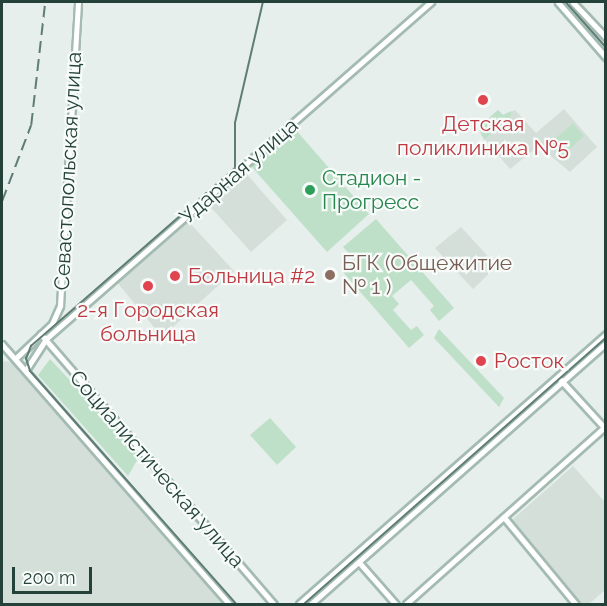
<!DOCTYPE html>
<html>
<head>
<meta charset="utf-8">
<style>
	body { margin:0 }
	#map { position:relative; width:607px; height:606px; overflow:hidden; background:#e6efeb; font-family:Raleway,sans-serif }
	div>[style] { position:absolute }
	.built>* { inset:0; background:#d4dfda }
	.green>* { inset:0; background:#bfe0c8 }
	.roads { filter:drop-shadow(2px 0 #a4bbb3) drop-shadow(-2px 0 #a4bbb3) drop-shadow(0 2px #a4bbb3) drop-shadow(0 -2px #a4bbb3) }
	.secondary>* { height:4.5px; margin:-2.25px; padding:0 2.25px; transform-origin:2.25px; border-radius:2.25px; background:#fff }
	.tram>* { height:1.5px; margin:-0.75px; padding:0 0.75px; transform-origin:0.75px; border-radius:0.75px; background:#5f7d75 }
	.rail>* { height:1.5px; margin-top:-0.75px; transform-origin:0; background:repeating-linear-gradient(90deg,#5f7d75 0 12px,transparent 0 18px) }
	.dots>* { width:16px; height:16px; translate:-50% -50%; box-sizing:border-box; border:3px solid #f7fbf9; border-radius:50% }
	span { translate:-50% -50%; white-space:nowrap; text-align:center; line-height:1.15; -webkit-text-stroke:4.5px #f7fbf9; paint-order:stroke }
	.health-label { font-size:21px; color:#be3a42 }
	.left { translate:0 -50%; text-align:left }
	.street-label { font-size:21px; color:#24423a }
	.leisure-label { font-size:21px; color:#27864d }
	.education-label { font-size:21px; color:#785e54 }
	.frame { position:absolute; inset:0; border:3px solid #24423a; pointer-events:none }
	.scale { position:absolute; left:12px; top:567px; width:80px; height:27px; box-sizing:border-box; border:3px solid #24423a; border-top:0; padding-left:8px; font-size:18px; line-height:21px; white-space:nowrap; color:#24423a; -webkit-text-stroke:4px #f7fbf9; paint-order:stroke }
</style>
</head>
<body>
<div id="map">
	<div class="built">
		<div style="clip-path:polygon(564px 109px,597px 147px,570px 172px,539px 146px,510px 169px,481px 135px,479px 127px,498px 110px,503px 115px,515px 110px,536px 133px)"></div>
		<div style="clip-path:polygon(244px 171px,287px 220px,251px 252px,207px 203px)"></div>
		<div style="clip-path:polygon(187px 220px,234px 271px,162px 337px,116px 281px)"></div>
		<div style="clip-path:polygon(461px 227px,497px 266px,473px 289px,435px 248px)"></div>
		<div style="clip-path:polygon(2px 361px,13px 362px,225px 604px,2px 604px)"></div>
		<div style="clip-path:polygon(573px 466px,605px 502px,605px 590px,589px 604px,580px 604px,512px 520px)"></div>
	</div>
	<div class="green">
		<div style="clip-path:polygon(498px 110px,503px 115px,511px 111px,511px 116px,484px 140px,479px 127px)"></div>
		<div style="clip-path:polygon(573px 123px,584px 136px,560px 158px,549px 144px)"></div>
		<div style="clip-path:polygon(295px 129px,369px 214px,327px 252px,251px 166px)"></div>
		<div style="clip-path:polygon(376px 219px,454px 308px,439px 321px,430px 310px,434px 306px,411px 280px,392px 296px,399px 304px,393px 310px,411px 330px,417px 326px,424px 335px,409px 348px,343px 272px,356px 261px,343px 247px)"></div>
		<div style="clip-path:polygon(439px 329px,504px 398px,499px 407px,434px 338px)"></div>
		<div style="clip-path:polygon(50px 359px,140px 455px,128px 476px,38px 375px)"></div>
		<div style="clip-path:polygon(270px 418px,296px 447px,277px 465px,250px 435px)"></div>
	</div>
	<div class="roads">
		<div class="secondary">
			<div style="left:558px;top:2px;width:73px;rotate:48.9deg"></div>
			<div style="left:573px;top:2px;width:48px;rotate:46.7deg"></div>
			<div style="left:41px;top:334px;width:357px;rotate:49.2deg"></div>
			<div style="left:2px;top:344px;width:346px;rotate:48.8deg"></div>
			<div style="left:15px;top:359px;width:51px;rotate:-43.4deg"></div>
			<div style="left:52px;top:324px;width:20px;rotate:-66deg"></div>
			<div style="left:60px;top:306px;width:305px;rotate:-86.6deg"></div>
			<div style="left:26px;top:370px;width:37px;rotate:-57deg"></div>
			<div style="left:46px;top:339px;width:512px;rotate:-41.2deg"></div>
			<div style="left:561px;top:380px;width:64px;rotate:47.5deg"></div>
			<div style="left:504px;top:517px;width:113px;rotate:50.4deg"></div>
			<div style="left:359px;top:562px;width:56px;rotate:48.6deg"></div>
			<div style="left:299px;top:604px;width:409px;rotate:-41.3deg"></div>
			<div style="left:311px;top:604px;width:394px;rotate:-41.5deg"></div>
			<div style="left:406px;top:604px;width:268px;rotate:-41.7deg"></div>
		</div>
	</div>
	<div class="tram">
		<div style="left:566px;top:2px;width:60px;rotate:48.4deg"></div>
		<div style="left:236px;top:604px;width:311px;rotate:-131.5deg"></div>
		<div style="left:30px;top:371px;width:13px;rotate:-108deg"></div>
		<div style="left:26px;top:359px;width:14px;rotate:-69deg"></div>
		<div style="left:31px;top:346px;width:271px;rotate:-41.1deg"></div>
		<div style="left:235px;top:168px;width:45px;rotate:-90deg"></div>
		<div style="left:235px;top:123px;width:124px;rotate:-77deg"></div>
		<div style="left:304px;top:604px;width:402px;rotate:-41.4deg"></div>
	</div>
	<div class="rail">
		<div style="left:2px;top:201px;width:81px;rotate:-69.1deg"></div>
		<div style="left:31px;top:125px;width:124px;rotate:-83.5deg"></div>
	</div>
	<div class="dots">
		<div style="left:483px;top:100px;background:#e0444e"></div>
		<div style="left:310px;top:190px;background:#2e9e5b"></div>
		<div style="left:330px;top:275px;background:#8d6e63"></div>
		<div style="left:175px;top:276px;background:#e0444e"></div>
		<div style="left:148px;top:286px;background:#e0444e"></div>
		<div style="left:481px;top:361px;background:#e0444e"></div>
	</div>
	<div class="health-label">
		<span style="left:483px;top:136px">Детская<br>поликлиника №5</span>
		<span class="left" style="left:188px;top:276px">Больница #2</span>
		<span style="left:148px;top:322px">2-я Городская<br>больница</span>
		<span class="left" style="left:494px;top:361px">Росток</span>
	</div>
	<div class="street-label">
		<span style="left:68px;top:171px;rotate:-87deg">Севастопольская улица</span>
		<span style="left:239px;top:171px;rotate:-41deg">Ударная улица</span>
		<span style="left:157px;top:469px;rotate:49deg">Социалистическая улица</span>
	</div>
	<div class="leisure-label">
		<span class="left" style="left:322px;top:190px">Стадион -<br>Прогресс</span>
	</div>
	<div class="education-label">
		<span class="left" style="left:342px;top:275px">БГК (Общежитие<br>№ 1 )</span>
	</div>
	<div class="frame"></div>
	<div class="scale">200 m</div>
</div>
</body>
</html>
